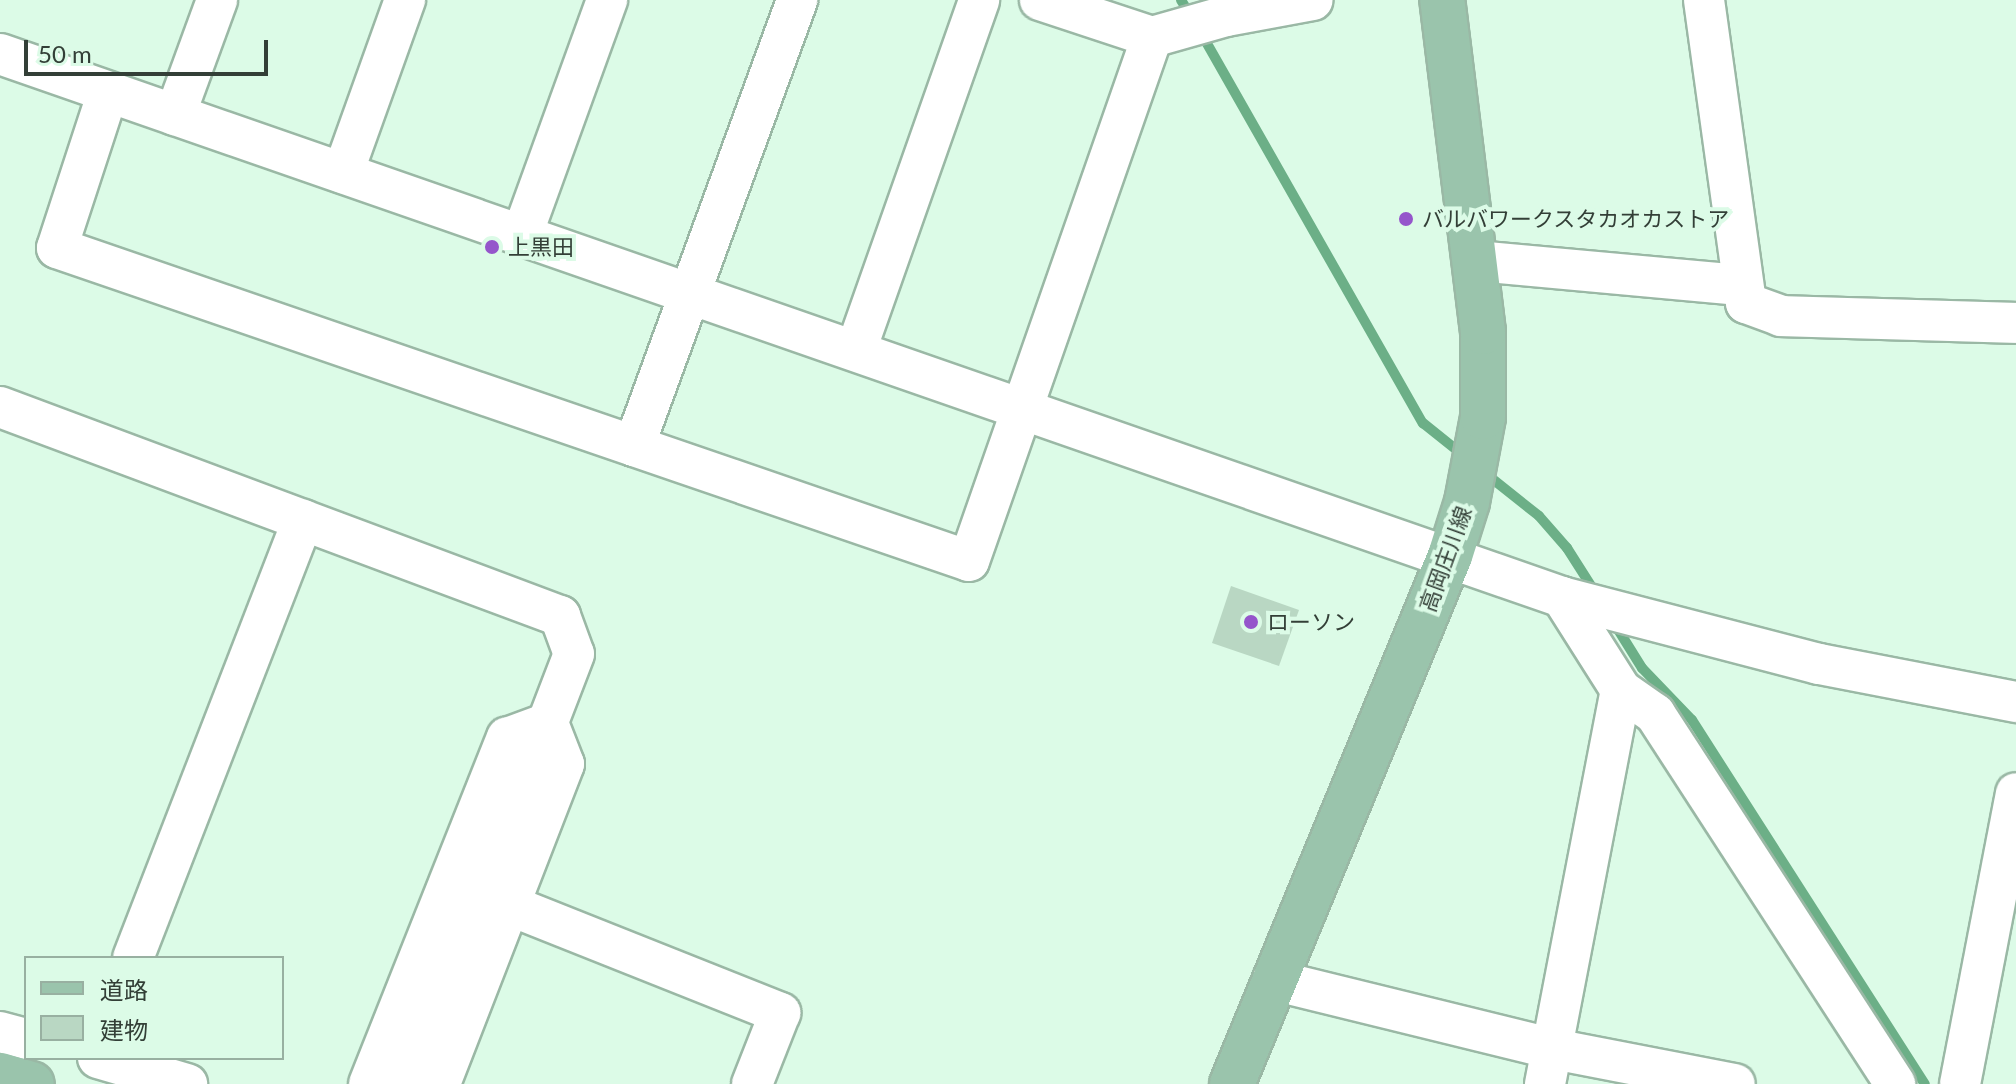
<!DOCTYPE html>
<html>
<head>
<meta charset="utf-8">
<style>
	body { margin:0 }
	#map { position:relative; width:2016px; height:1084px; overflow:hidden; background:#dcfbe7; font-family:Lato,"Noto Sans JP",sans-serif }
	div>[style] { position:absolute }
	.stream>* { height:10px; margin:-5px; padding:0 5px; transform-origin:5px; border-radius:5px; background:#6caf87 }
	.building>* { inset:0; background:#b9d7c3 }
	.roads { filter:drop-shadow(2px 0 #9ab8a5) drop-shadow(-2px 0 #9ab8a5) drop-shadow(0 2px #9ab8a5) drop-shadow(0 -2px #9ab8a5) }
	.minor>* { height:40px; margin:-20px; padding:0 20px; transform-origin:20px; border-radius:20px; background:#fff }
	.major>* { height:44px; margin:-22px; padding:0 22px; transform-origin:22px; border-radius:22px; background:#9ac4ac }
	.dots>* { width:22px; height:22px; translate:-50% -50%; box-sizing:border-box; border:4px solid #dcfbe7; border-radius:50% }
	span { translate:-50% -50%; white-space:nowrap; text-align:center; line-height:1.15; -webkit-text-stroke:8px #dcfbe7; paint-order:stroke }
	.poi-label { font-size:22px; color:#333f37 }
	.left { translate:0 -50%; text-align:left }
	.street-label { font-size:22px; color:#333f37 }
	.legend { position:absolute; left:24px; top:956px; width:260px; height:104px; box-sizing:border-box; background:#dcfbe7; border:2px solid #98b0a1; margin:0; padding:10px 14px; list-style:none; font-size:24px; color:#333f37 }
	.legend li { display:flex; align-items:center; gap:16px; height:40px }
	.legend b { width:40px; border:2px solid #98b0a1 }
	.scale { position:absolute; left:24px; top:40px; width:244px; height:36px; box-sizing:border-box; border:4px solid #333f37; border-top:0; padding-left:10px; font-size:24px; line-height:28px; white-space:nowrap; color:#333f37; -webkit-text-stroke:6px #dcfbe7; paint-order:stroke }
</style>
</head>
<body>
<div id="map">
	<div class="stream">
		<div style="left:1181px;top:0;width:19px;rotate:58deg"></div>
		<div style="left:1201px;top:33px;width:449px;rotate:60.4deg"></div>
		<div style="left:1423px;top:423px;width:51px;rotate:38.7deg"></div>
		<div style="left:1485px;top:473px;width:69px;rotate:38.5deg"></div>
		<div style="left:1539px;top:516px;width:43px;rotate:48.8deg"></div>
		<div style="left:1567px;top:548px;width:52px;rotate:57.5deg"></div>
		<div style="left:1614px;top:623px;width:53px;rotate:58.1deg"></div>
		<div style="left:1642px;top:668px;width:72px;rotate:46.1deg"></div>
		<div style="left:1692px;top:720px;width:432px;rotate:57.4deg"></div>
	</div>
	<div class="building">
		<div style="clip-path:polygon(1231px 586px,1299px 610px,1279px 666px,1212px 643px)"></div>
	</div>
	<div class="roads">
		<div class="minor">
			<div style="left:1704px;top:0;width:306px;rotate:82.1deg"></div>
			<div style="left:1746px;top:303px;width:37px;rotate:20deg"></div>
			<div style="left:1781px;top:316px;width:235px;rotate:1.7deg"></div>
			<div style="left:1152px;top:37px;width:77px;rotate:-15.8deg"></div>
			<div style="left:1226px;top:16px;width:88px;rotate:-10.4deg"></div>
			<div style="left:0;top:54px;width:1654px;rotate:19.17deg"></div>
			<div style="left:1562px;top:597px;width:266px;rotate:14.6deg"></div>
			<div style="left:1819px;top:664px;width:201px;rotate:10.9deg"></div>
			<div style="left:108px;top:92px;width:164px;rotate:108.1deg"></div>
			<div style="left:57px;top:248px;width:964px;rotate:18.94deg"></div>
			<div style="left:969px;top:561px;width:555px;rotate:-70.75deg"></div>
			<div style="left:1152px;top:37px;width:118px;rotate:-161.7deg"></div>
			<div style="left:175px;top:115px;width:122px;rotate:-69.9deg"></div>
			<div style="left:343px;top:173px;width:184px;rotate:-70.3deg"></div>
			<div style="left:522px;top:235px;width:250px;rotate:-70.1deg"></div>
			<div style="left:1476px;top:261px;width:267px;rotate:5.2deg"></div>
			<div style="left:856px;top:350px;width:371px;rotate:-70.6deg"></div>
			<div style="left:0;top:407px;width:598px;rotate:20.47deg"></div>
			<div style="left:560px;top:616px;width:40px;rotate:69.8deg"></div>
			<div style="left:574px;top:654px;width:461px;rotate:111deg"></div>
			<div style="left:634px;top:446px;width:475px;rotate:-69.9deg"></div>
			<div style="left:1621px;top:690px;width:42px;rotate:35.2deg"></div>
			<div style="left:1655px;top:714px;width:441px;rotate:57deg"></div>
			<div style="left:509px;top:905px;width:292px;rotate:21.7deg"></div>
			<div style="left:780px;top:1013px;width:76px;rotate:111.5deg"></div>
			<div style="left:133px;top:958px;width:470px;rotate:-68.8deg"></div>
			<div style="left:1273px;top:980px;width:288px;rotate:13.8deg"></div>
			<div style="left:1553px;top:1049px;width:185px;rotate:10.9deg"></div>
			<div style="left:0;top:1032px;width:27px;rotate:15deg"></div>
			<div style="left:98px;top:1058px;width:93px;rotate:16.3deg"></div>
			<div style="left:369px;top:1084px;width:373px;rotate:-68.3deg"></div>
			<div style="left:507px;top:738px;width:44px;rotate:-20.1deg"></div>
			<div style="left:548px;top:723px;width:44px;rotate:68.7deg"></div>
			<div style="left:564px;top:764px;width:343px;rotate:111.2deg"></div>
			<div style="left:1545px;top:1084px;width:401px;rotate:-79.1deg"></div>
			<div style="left:1621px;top:690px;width:110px;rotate:-122.4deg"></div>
			<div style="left:1960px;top:1084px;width:296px;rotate:-79.1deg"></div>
		</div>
		<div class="major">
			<div style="left:0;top:1075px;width:33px;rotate:16deg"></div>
			<div style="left:1232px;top:1084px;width:571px;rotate:-67.57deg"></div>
			<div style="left:1450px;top:556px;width:57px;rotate:-72.5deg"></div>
			<div style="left:1467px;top:502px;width:86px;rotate:-79.3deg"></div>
			<div style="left:1483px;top:417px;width:85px;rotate:-90deg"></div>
			<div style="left:1483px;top:332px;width:335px;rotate:-97deg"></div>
		</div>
	</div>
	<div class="dots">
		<div style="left:1406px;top:219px;background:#9555cb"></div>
		<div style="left:492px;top:247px;background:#9555cb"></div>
		<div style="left:1251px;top:622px;background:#9555cb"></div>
	</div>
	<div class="poi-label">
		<span class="left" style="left:1422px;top:219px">バルバワークスタカオカストア</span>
		<span class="left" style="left:508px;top:247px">上黒田</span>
		<span class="left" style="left:1267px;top:622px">ローソン</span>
	</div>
	<div class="street-label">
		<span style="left:1445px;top:559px;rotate:-70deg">高岡庄川線</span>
	</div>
	<ul class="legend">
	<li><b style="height:10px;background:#9ac4ac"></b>道路</li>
	<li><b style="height:22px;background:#b9d7c3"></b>建物</li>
	</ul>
	<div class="scale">50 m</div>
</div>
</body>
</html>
